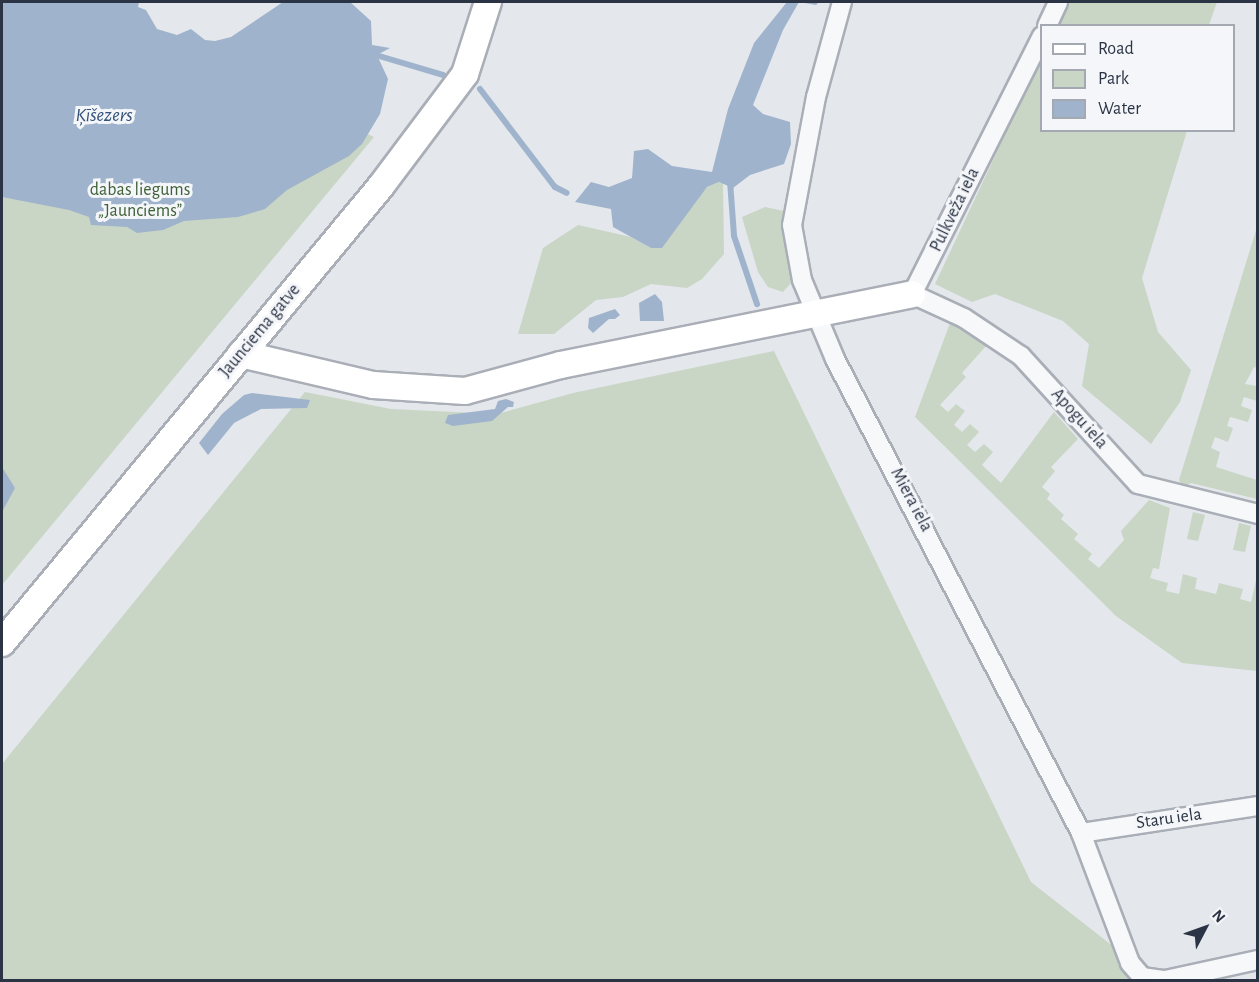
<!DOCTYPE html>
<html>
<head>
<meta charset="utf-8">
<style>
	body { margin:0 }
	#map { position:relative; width:1259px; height:982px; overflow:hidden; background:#e4e7ec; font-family:"Alegreya Sans",sans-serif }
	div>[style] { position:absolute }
	.green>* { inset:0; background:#c9d6c5 }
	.water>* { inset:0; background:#9fb4cc }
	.stream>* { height:6px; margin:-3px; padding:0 3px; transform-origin:3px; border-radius:3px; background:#9fb4cc }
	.roads { filter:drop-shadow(2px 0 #a9aeb7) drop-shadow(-2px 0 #a9aeb7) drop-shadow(0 2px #a9aeb7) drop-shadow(0 -2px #a9aeb7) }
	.street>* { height:18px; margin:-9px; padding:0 9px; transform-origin:9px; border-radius:9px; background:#f7f8fa }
	.secondary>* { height:26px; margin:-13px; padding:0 13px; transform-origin:13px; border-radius:13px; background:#fff }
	span { translate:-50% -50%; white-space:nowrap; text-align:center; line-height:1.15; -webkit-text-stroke:6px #f4f6f9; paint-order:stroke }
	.park-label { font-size:18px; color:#3f6138 }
	.street-label { font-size:18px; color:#2b3445 }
	.water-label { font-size:20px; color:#34527a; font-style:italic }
	.frame { position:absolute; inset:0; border:3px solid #2b3445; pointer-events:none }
	.legend { position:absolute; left:1040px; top:24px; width:195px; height:108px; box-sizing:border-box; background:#f4f6f9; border:2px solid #a4a8b1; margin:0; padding:8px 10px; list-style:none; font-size:18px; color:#2b3445 }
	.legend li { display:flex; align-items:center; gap:12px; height:30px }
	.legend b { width:30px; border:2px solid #a4a8b1 }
	.north { position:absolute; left:1175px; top:898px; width:60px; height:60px; -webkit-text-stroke:4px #f4f6f9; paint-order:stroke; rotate:49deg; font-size:16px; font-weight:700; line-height:24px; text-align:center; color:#2b3445 }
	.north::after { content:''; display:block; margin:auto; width:21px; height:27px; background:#2b3445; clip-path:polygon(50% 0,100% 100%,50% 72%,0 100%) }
</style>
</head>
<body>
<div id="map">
	<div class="green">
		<div style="clip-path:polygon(1069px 2px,1217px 2px,1209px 25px,1057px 26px)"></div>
		<div style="clip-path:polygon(2px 10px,303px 104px,374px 137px,2px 585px)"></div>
		<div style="clip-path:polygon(1041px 58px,1042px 130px,1187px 131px,1142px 278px,1158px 332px,1191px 370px,1180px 402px,1151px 444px,1082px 386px,1089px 344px,1063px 321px,995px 294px,972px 302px,935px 284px)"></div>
		<div style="clip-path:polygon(719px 182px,723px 183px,724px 254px,702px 279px,687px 288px,651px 284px,623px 297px,596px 300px,554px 334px,518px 334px,543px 248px,578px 225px,631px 237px,651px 248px,707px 187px)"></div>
		<div style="clip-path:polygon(765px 207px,784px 211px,791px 283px,783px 292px,768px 287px,758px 272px,742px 217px)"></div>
		<div style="clip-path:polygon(1257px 227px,1257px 368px,1254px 367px,1245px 384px,1257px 386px,1257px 401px,1244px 397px,1241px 406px,1252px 410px,1248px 422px,1230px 417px,1227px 426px,1233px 428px,1228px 442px,1215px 437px,1211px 448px,1220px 452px,1216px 467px,1257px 480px,1257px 499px,1191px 483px,1183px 488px,1179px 480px)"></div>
		<div style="clip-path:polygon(950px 323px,986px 346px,962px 373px,966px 377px,940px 405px,948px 412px,956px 404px,965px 411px,954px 425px,962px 432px,970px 424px,979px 432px,967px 445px,975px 452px,984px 444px,993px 452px,982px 465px,1001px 483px,1054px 412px,1078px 439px,1051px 467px,1055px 471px,1042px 487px,1050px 494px,1047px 499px,1064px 515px,1061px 519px,1078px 534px,1074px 539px,1092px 554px,1088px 559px,1099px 568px,1124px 540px,1121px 531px,1149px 500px,1170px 508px,1159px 569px,1153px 568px,1150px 578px,1168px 583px,1166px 591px,1179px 594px,1183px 574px,1197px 578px,1195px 589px,1216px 594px,1219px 583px,1243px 589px,1240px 599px,1251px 602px,1257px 576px,1257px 671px,1182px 663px,1116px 616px,915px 417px)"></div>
		<div style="clip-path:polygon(774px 351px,1031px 882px,1156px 980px,2px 980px,2px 764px,305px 392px,391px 409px,497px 414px,573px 393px)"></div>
		<div style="clip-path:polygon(1193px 512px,1205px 515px,1198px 541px,1187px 539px)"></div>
		<div style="clip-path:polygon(1239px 523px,1251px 526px,1245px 552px,1233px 550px)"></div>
	</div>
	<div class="water">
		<div style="clip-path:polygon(2px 2px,139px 2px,138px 7px,146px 10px,157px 29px,177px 35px,191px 29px,205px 40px,215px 41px,231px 37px,283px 2px,350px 2px,371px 21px,372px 45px,390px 48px,377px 55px,388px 79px,380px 114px,362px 144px,349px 156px,287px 190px,265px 209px,238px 217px,184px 221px,163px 230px,137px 233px,127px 227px,91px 225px,89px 217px,69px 210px,2px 197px)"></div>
		<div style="clip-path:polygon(787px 2px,819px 2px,816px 5px,799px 2px,783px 30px,753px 105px,763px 114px,790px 122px,791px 144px,784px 164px,750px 175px,733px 188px,719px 182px,707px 187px,662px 248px,651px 248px,613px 227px,611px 209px,575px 202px,591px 182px,609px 187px,632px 178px,634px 151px,648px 149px,672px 166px,712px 172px,728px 109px,754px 43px)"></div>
		<div style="clip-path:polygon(655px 294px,662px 302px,664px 321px,640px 321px,639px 303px)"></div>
		<div style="clip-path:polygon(615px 309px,620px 315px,615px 319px,609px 319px,593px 333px,588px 328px,589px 318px)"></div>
		<div style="clip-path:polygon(252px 393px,310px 400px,307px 408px,261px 409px,234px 423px,208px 455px,199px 443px,222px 414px,244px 395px)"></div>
		<div style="clip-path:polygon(506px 399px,514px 402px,513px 407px,508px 407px,492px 421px,453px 426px,445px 423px,448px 415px,495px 409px,498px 401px)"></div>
		<div style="clip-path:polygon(2px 467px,15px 488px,2px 512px)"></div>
	</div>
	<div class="stream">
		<div style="left:369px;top:53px;width:77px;rotate:16.6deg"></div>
		<div style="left:480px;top:89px;width:123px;rotate:52.6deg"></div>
		<div style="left:555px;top:187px;width:13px;rotate:27deg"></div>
		<div style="left:730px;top:181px;width:55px;rotate:85.8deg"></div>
		<div style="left:734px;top:236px;width:72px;rotate:71.3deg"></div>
	</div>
	<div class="roads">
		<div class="street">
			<div style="left:842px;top:2px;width:98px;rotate:105.3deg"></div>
			<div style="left:816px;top:97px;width:130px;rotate:100.6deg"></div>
			<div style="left:792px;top:225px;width:56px;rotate:79.7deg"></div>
			<div style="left:802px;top:280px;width:86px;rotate:67.3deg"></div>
			<div style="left:835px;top:359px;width:534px;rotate:62.57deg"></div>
			<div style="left:1081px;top:833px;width:139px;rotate:69.3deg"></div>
			<div style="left:1130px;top:963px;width:18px;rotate:49deg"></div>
			<div style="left:1142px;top:977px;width:21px;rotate:8deg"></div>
			<div style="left:1047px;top:26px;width:26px;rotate:-65deg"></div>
			<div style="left:1042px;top:36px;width:289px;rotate:116.7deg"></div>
			<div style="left:912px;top:294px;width:57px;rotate:24.8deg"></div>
			<div style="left:964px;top:318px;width:69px;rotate:33.7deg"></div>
			<div style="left:1021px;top:356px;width:173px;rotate:47.6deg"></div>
			<div style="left:1138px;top:484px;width:124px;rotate:14deg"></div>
			<div style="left:1081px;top:833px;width:179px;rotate:-8.7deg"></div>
			<div style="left:1166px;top:980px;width:94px;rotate:-12.3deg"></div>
		</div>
		<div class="secondary">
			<div style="left:241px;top:354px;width:136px;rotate:13.2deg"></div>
			<div style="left:373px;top:385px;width:92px;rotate:3.7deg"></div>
			<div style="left:465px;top:391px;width:99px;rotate:-15.2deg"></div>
			<div style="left:561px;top:365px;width:358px;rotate:-11.4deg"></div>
			<div style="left:2px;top:643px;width:594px;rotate:-50.33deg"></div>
			<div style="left:381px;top:186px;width:140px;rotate:-53.1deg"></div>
			<div style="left:465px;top:74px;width:76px;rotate:-72.3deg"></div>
		</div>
	</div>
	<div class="park-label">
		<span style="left:140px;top:201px">dabas liegums<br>„Jaunciems”</span>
	</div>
	<div class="street-label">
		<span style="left:955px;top:210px;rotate:-64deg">Pulkveža iela</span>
		<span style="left:260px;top:331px;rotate:-50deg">Jaunciema gatve</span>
		<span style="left:1079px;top:419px;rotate:48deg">Apogu iela</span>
		<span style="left:911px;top:500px;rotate:62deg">Miera iela</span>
		<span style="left:1169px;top:819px;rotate:-8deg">Staru iela</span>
	</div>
	<div class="water-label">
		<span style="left:104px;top:115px">Ķīšezers</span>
	</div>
	<div class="frame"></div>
	<ul class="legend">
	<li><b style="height:8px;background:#fff"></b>Road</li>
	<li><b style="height:16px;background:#c9d6c5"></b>Park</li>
	<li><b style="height:16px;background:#9fb4cc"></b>Water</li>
	</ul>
	<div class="north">N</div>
</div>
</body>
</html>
